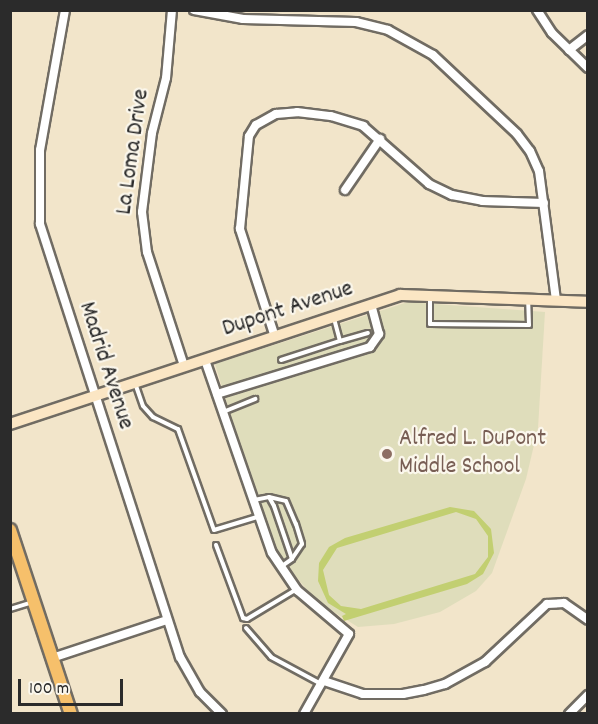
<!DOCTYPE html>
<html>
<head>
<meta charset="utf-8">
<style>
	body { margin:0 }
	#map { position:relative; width:598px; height:724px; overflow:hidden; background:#f2e5ca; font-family:Dekko,sans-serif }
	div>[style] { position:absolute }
	.built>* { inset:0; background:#dfddbb }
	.green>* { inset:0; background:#c2cf71 }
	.roads { filter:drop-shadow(2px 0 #716c63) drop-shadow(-2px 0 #716c63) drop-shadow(0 2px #716c63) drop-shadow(0 -2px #716c63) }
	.lane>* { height:4px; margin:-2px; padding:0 2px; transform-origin:2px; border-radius:2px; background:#fff }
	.street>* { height:8px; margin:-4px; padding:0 4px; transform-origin:4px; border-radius:4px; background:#fff }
	.secondary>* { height:10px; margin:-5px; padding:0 5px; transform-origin:5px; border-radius:5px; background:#fbe6c4 }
	.primary>* { height:12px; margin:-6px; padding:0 6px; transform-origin:6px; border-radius:6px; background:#f6c06b }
	.dots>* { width:16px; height:16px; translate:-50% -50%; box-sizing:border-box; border:3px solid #fbf7ec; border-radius:50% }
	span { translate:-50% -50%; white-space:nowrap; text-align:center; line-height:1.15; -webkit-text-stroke:4.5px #fbf7ec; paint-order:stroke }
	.street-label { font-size:24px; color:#2b2b2b }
	.education-label { font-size:24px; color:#785e54 }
	.left { translate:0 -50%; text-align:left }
	.frame { position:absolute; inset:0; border:12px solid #2b2b2b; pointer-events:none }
	.scale { position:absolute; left:18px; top:679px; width:105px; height:27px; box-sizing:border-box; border:3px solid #2b2b2b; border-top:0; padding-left:8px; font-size:18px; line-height:21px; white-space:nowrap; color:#2b2b2b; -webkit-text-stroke:4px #fbf7ec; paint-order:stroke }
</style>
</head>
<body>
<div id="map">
	<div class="built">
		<div style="clip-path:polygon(408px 302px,545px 312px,538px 428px,526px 479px,492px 573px,476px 591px,440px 612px,394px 624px,358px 627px,316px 601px,280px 557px,265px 528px,215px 364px)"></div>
	</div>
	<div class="green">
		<div style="clip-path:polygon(evenodd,450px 507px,474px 511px,491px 529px,494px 553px,483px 574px,467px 584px,344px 621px,342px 616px,346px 614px,328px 603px,318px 581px,319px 563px,329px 547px,345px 538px,450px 507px,456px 512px,476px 519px,488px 536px,488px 557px,475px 574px,361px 609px,341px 606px,329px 595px,323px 570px,337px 548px,456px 512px)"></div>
	</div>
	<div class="roads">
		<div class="lane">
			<div style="left:430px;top:298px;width:26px;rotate:90deg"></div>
			<div style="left:430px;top:324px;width:99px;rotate:0.6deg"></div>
			<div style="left:529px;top:325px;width:25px;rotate:-92deg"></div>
			<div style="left:340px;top:341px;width:29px;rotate:-16deg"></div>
			<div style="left:281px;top:360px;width:62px;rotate:-17.9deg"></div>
			<div style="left:340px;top:341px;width:24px;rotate:-105deg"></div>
			<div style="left:135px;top:383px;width:24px;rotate:71deg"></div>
			<div style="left:143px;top:406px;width:15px;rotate:48deg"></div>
			<div style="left:153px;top:417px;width:28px;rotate:26deg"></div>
			<div style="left:178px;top:429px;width:107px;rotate:70.4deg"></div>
			<div style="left:214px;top:530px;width:45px;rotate:-16.8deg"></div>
			<div style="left:223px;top:412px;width:35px;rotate:-22deg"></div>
			<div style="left:269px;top:497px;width:17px;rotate:13deg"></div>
			<div style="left:286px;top:501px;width:25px;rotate:67deg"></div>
			<div style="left:296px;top:524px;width:21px;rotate:73deg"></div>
			<div style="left:302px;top:544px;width:18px;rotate:124deg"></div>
			<div style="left:254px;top:500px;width:15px;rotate:-11deg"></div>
			<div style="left:269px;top:497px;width:10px;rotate:61deg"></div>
			<div style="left:274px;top:506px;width:56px;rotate:71.2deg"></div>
			<div style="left:292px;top:559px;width:12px;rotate:145deg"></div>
			<div style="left:216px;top:545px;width:78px;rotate:69.7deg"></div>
			<div style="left:243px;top:618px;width:4px;rotate:14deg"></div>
			<div style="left:247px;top:619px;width:58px;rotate:-31deg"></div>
			<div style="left:10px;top:609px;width:24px;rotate:-17deg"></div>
			<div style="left:246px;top:628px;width:38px;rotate:49deg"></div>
			<div style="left:271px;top:657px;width:57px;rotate:28.4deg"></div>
		</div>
		<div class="street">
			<div style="left:65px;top:10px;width:142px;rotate:100.1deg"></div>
			<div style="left:40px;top:150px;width:74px;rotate:90deg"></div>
			<div style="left:40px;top:224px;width:455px;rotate:72.1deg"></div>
			<div style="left:180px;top:657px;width:40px;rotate:60.3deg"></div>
			<div style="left:200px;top:692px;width:31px;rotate:45deg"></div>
			<div style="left:172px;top:10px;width:68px;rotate:95deg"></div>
			<div style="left:166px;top:78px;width:57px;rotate:104.3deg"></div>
			<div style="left:152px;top:133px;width:80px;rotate:97.2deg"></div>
			<div style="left:142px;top:212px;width:40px;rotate:82.9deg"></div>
			<div style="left:147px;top:252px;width:120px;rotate:72deg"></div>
			<div style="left:194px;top:10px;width:50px;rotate:10.4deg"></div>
			<div style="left:243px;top:19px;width:113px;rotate:1.5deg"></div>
			<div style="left:356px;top:22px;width:33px;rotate:14deg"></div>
			<div style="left:388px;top:30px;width:51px;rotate:29.1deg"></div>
			<div style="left:433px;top:55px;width:115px;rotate:43.2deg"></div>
			<div style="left:517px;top:134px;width:21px;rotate:53deg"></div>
			<div style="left:530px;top:151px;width:22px;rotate:66deg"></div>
			<div style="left:539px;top:171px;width:131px;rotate:82.5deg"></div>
			<div style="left:537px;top:10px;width:27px;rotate:57deg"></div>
			<div style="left:552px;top:33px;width:50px;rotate:44.2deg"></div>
			<div style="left:569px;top:50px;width:24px;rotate:-38deg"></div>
			<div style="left:345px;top:190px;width:62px;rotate:-55.5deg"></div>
			<div style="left:275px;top:337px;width:114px;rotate:-108deg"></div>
			<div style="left:240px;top:229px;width:93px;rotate:-84.5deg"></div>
			<div style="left:249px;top:136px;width:13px;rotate:-58deg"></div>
			<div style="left:256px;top:125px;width:23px;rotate:-29deg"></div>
			<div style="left:276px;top:114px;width:21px;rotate:-5deg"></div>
			<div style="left:297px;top:112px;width:34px;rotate:7deg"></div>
			<div style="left:331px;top:116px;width:34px;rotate:17deg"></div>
			<div style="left:363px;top:126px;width:88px;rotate:41.3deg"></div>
			<div style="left:429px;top:184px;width:25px;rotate:26deg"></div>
			<div style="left:452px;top:195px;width:31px;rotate:11deg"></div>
			<div style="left:482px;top:201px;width:62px;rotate:1.8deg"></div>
			<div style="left:205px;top:360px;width:204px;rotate:70.9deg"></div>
			<div style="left:272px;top:553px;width:45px;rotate:56deg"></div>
			<div style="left:297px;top:590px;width:68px;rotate:40.2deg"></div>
			<div style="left:349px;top:634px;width:92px;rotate:119.4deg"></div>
			<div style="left:217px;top:394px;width:160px;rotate:-17.1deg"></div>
			<div style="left:370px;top:347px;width:16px;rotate:-55deg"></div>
			<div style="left:379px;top:334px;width:30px;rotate:-105deg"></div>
			<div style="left:52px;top:658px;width:121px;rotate:-18.3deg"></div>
			<div style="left:324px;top:681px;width:41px;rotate:18.4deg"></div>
			<div style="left:363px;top:694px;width:40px"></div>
			<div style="left:403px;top:694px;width:21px;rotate:-11deg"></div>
			<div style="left:424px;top:690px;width:22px;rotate:-16deg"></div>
			<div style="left:445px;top:684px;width:46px;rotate:-28.8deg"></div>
			<div style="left:485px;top:662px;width:85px;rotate:-43.1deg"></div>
			<div style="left:547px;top:604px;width:17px;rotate:-3deg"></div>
			<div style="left:564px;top:603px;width:29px;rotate:35deg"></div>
			<div style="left:569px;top:714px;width:27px;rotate:-45deg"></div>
		</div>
		<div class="secondary">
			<div style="left:10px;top:424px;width:411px;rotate:-18.3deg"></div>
			<div style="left:400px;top:295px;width:188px;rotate:2.1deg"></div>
		</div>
		<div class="primary">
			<div style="left:10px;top:530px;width:194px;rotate:71.7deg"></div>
		</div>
	</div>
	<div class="dots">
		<div style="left:387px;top:454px;background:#8d6e63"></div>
	</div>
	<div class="street-label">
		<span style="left:134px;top:152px;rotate:-82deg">La Loma Drive</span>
		<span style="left:288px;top:310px;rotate:-18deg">Dupont Avenue</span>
		<span style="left:105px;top:366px;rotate:72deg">Madrid Avenue</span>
	</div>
	<div class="education-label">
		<span class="left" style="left:399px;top:454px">Alfred L. DuPont<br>Middle School</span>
	</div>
	<div class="frame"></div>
	<div class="scale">100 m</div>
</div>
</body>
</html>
